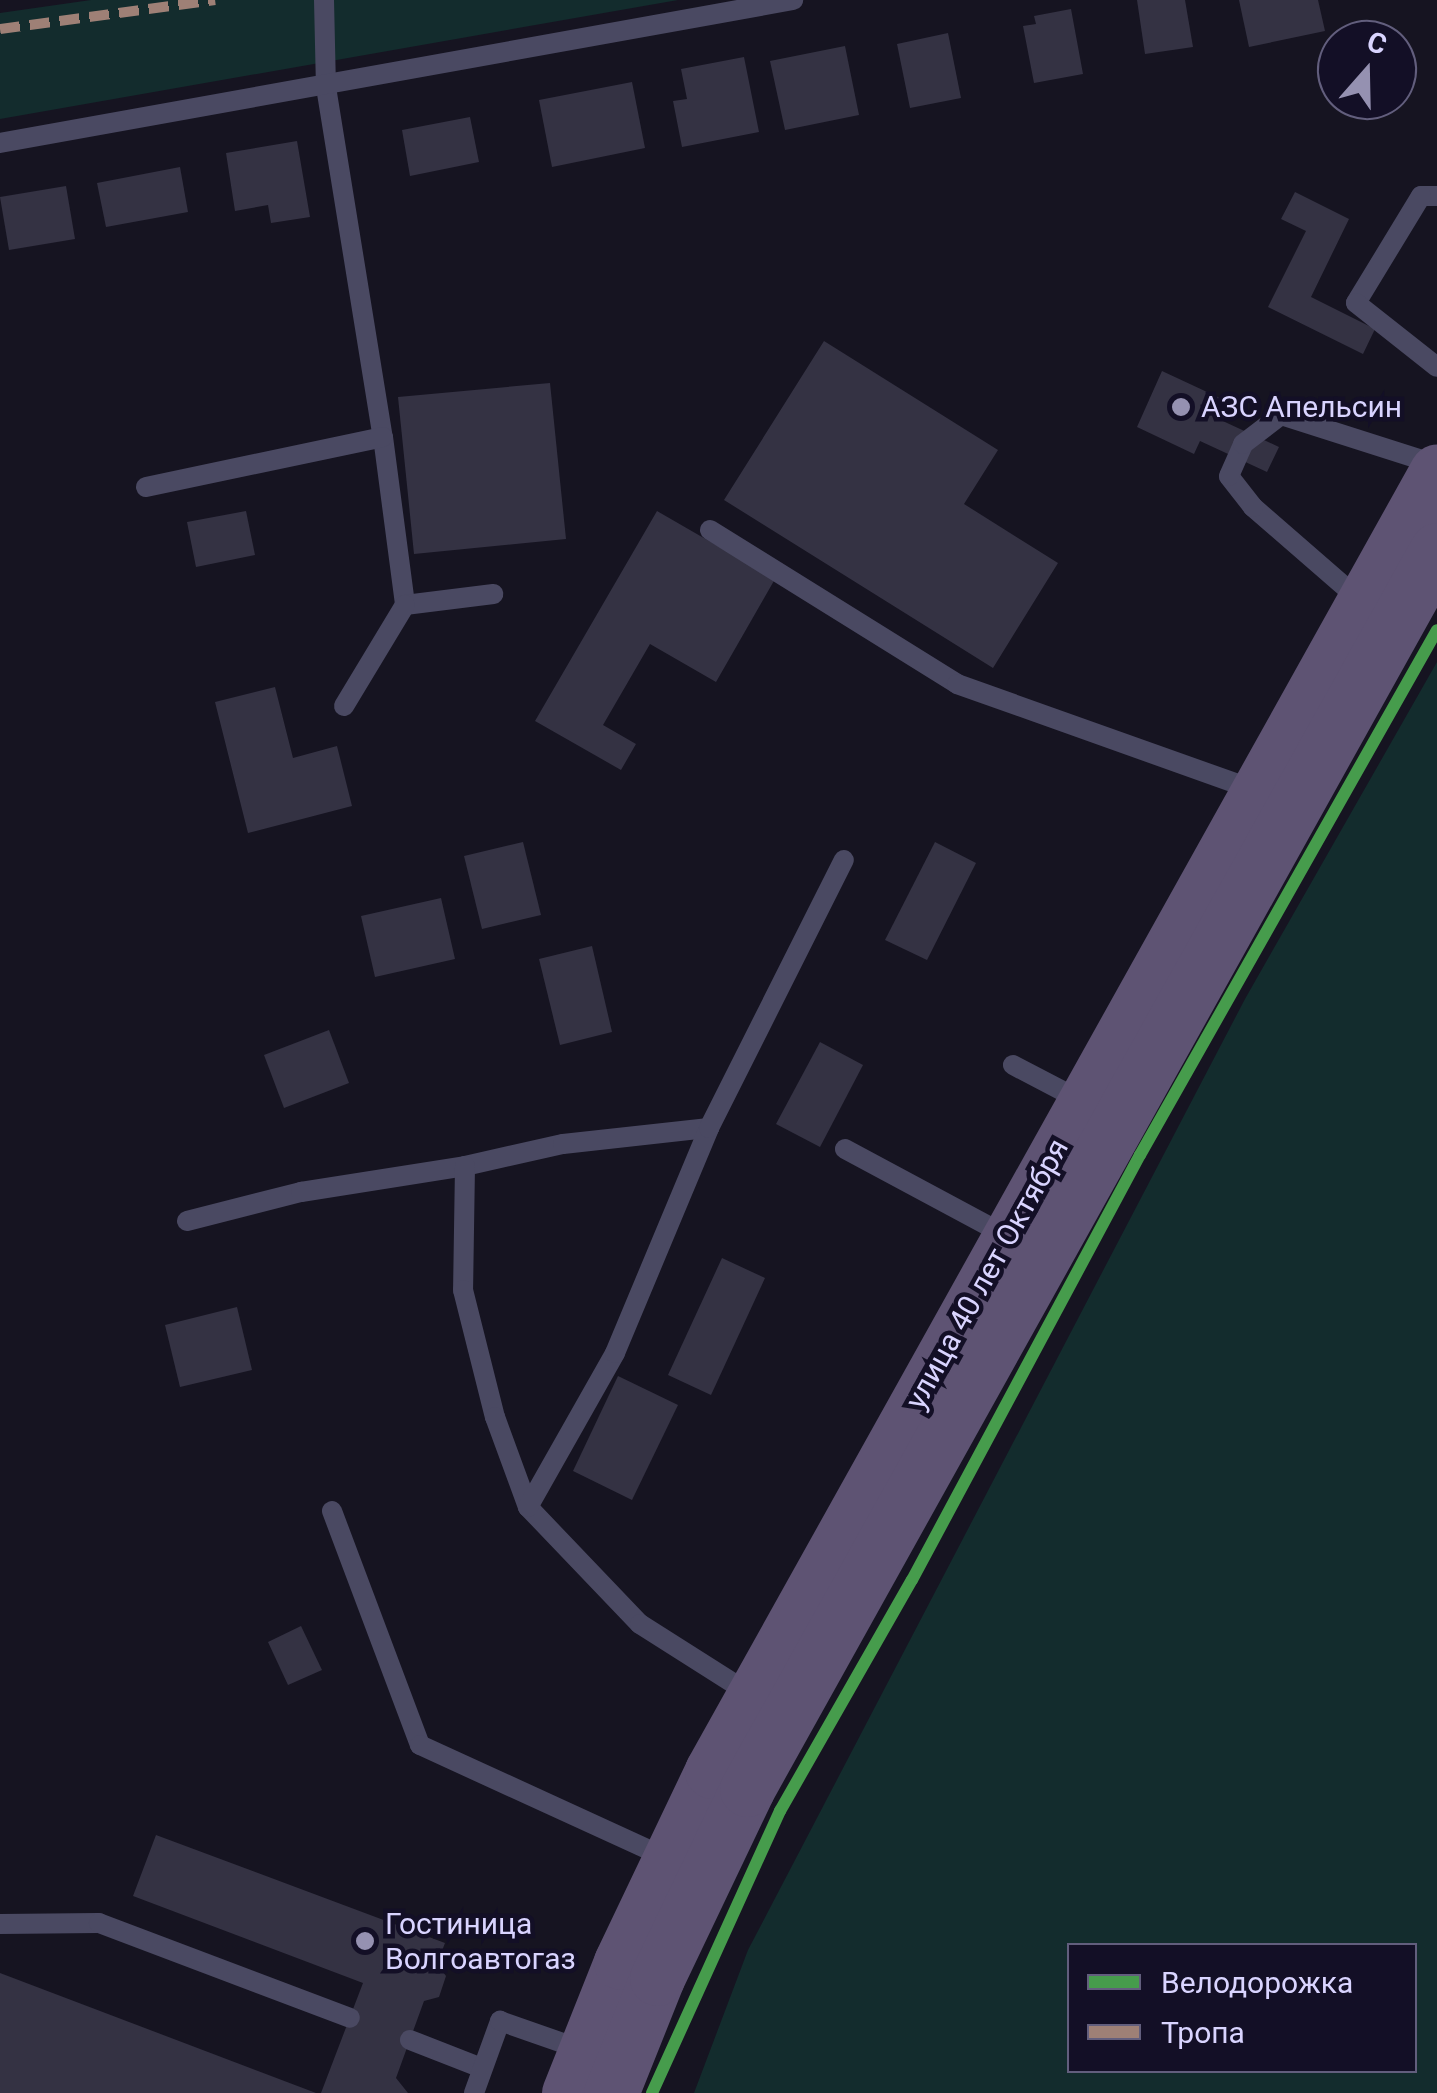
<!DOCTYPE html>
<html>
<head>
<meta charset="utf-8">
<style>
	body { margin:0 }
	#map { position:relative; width:1437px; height:2093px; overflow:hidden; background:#161421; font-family:Roboto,sans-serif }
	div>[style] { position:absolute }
	.green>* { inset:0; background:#132c2d }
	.building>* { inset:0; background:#343243 }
	.service>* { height:20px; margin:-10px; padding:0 10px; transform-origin:10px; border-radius:10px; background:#4a4962 }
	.primary>* { height:55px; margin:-27.5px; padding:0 27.5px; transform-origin:27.5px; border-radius:27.5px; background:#5e5373 }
	.quiet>* { height:10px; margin-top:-5px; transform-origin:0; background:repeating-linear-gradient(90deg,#9e8076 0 20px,transparent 0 30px) }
	.cycleway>* { height:12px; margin:-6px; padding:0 6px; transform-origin:6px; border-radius:6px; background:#469c4c }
	.dots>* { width:28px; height:28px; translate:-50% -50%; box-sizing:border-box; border:5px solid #130f26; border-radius:50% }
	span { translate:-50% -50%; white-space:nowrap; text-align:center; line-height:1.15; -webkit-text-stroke:9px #130f26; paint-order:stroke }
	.poi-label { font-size:30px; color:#d9d4ff }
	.left { translate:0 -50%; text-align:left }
	.street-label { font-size:30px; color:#d9d4ff }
	.legend { position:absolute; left:1067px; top:1943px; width:350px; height:130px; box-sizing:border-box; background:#130f26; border:2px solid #625e7d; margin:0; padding:12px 18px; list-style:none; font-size:30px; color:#d9d4ff }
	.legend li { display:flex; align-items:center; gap:20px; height:50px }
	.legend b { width:50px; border:2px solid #625e7d }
	.north { position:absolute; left:1317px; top:20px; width:100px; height:100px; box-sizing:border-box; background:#130f26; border:2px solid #625e7d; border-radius:50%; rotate:20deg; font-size:28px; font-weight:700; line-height:40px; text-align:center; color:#d9d4ff }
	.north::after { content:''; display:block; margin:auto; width:35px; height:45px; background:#9591b1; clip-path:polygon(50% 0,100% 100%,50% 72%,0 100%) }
</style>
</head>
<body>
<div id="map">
	<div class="green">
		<div style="clip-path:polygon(91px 0,678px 0,0 119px,0 13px)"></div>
		<div style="clip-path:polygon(evenodd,1437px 662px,1437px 2093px,694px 2093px,748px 1950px,1245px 999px,1437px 662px,1070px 1946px,1414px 1946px,1414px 2070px,1070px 2070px,1070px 1946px)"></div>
	</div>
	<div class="building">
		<div style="clip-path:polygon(1137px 0,1185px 0,1193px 47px,1145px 54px)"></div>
		<div style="clip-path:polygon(1239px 0,1318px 0,1325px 31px,1249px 47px)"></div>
		<div style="clip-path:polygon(1071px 9px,1083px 74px,1034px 83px,1023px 26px,1036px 24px,1034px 16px)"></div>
		<div style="clip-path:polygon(948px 33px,961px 98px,910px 108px,897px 44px)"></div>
		<div style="clip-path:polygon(845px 46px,859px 115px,785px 130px,770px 61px)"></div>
		<div style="clip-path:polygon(744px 57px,759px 132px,682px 147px,673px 101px,687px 99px,681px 69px)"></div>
		<div style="clip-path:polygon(632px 82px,645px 148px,552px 167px,539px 100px)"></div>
		<div style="clip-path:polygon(470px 117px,479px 162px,410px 176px,402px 130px)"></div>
		<div style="clip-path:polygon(297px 141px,310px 217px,271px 223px,268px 205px,235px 211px,226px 153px)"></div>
		<div style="clip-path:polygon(180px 167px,188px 212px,106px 227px,97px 183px)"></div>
		<div style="clip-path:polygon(66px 186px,75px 239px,9px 250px,0 197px)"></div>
		<div style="clip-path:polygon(1295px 192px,1349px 219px,1311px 297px,1375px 329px,1363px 354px,1268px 307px,1306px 231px,1281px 219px)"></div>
		<div style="clip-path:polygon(824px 341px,998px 450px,964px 504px,1058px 563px,993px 668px,724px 500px)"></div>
		<div style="clip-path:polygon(1162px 371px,1220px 398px,1212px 416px,1279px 447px,1267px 472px,1200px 441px,1194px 454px,1137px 427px)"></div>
		<div style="clip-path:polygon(550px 383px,566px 539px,414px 554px,398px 397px)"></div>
		<div style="clip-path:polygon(246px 511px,255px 555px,196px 567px,187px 522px)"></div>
		<div style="clip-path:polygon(657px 511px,775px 579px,716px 682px,650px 644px,603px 725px,636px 744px,621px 770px,535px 721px)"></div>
		<div style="clip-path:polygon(275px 687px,293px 758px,337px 746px,352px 806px,248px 833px,215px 702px)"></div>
		<div style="clip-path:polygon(523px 842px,541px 915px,482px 929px,464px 856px)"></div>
		<div style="clip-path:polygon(935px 842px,976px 863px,927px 960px,885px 940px)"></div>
		<div style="clip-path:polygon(441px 898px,455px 959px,375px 977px,361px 916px)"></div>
		<div style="clip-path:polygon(592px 946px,612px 1032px,560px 1045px,539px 959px)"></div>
		<div style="clip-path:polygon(329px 1030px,349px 1083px,284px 1108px,264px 1055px)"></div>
		<div style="clip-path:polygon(820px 1042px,863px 1065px,820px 1147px,776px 1124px)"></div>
		<div style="clip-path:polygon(722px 1258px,765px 1278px,711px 1395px,668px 1375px)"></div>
		<div style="clip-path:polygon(237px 1307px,252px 1370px,180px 1387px,165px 1325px)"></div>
		<div style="clip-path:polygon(618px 1376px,678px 1405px,632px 1500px,573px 1471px)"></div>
		<div style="clip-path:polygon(301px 1626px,322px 1670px,288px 1685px,268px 1642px)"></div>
		<div style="clip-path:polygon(156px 1835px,445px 1943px,437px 1964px,446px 1976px,439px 1997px,424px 2001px,396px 2078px,408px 2093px,321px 2093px,363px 1983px,133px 1896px)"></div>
		<div style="clip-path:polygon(0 1973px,316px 2093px,0 2093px)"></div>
	</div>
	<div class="service">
		<div style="left:324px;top:0;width:87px;rotate:88.7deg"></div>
		<div style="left:326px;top:87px;width:355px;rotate:80.8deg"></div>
		<div style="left:383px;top:437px;width:169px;rotate:82.5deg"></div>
		<div style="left:405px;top:605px;width:89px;rotate:-7.1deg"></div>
		<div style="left:0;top:143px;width:806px;rotate:-10.22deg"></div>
		<div style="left:1437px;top:196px;width:16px;rotate:180deg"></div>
		<div style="left:1421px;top:196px;width:125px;rotate:121.3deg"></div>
		<div style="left:1356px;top:303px;width:103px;rotate:38.3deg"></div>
		<div style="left:146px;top:487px;width:242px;rotate:-11.9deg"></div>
		<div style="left:710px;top:530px;width:291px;rotate:31.9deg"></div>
		<div style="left:957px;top:684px;width:316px;rotate:19.6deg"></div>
		<div style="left:1360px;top:600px;width:142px;rotate:-139deg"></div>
		<div style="left:1253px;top:507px;width:39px;rotate:-128deg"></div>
		<div style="left:1229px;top:476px;width:35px;rotate:-66deg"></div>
		<div style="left:1243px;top:444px;width:48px;rotate:-37.3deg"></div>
		<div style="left:1281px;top:415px;width:162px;rotate:17.7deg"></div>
		<div style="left:344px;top:706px;width:118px;rotate:-58.9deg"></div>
		<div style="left:1013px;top:1065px;width:78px;rotate:27.6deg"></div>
		<div style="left:845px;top:1149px;width:184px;rotate:28.2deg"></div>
		<div style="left:465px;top:1166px;width:100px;rotate:-12.7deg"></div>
		<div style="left:563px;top:1144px;width:147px;rotate:-6.3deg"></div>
		<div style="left:187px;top:1221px;width:118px;rotate:-14.3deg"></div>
		<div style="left:301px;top:1192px;width:166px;rotate:-9deg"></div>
		<div style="left:465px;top:1166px;width:124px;rotate:90.9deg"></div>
		<div style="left:463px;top:1290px;width:131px;rotate:75.9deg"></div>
		<div style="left:495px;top:1417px;width:96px;rotate:69.9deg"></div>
		<div style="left:528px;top:1507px;width:162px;rotate:46.3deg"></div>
		<div style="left:640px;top:1624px;width:133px;rotate:32.4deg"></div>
		<div style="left:528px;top:1507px;width:177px;rotate:-60.5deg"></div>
		<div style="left:615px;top:1353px;width:244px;rotate:-67.3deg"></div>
		<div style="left:709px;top:1128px;width:300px;rotate:-63.3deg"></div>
		<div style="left:332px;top:1511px;width:250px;rotate:69.4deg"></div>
		<div style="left:420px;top:1745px;width:272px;rotate:24.6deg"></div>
		<div style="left:0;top:1924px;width:99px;rotate:-0.6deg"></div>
		<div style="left:99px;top:1923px;width:268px;rotate:20.7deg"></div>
		<div style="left:410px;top:2040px;width:77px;rotate:21.3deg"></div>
		<div style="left:474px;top:2093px;width:77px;rotate:-70.1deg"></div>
		<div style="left:500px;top:2021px;width:88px;rotate:19.3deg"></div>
	</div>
	<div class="primary">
		<div style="left:569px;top:2093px;width:141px;rotate:-68.3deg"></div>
		<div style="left:621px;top:1962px;width:212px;rotate:-64.5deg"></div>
		<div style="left:712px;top:1771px;width:1488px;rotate:-60.85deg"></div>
		<div style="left:611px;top:2093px;width:124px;rotate:-68.2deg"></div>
		<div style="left:657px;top:1978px;width:209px;rotate:-64.5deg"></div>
		<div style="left:747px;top:1789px;width:1418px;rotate:-60.89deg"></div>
	</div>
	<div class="quiet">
		<div style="left:0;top:29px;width:217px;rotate:-7.7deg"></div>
	</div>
	<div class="cycleway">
		<div style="left:652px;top:2093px;width:310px;rotate:-65.6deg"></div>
		<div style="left:780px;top:1811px;width:266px;rotate:-60.3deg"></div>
		<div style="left:912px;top:1580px;width:482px;rotate:-61.8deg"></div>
		<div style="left:1140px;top:1155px;width:603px;rotate:-60.5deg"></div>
	</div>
	<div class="dots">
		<div style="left:1181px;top:407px;background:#9591b1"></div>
		<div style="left:365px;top:1941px;background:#9591b1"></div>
	</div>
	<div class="poi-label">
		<span class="left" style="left:1201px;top:407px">АЗС Апельсин</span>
		<span class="left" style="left:385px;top:1941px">Гостиница<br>Волгоавтогаз</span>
	</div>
	<div class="street-label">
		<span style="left:987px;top:1274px;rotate:-61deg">улица 40 лет Октября</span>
	</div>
	<ul class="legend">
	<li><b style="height:12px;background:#469c4c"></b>Велодорожка</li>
	<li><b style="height:12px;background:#9e8076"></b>Тропа</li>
	</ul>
	<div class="north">С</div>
</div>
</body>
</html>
